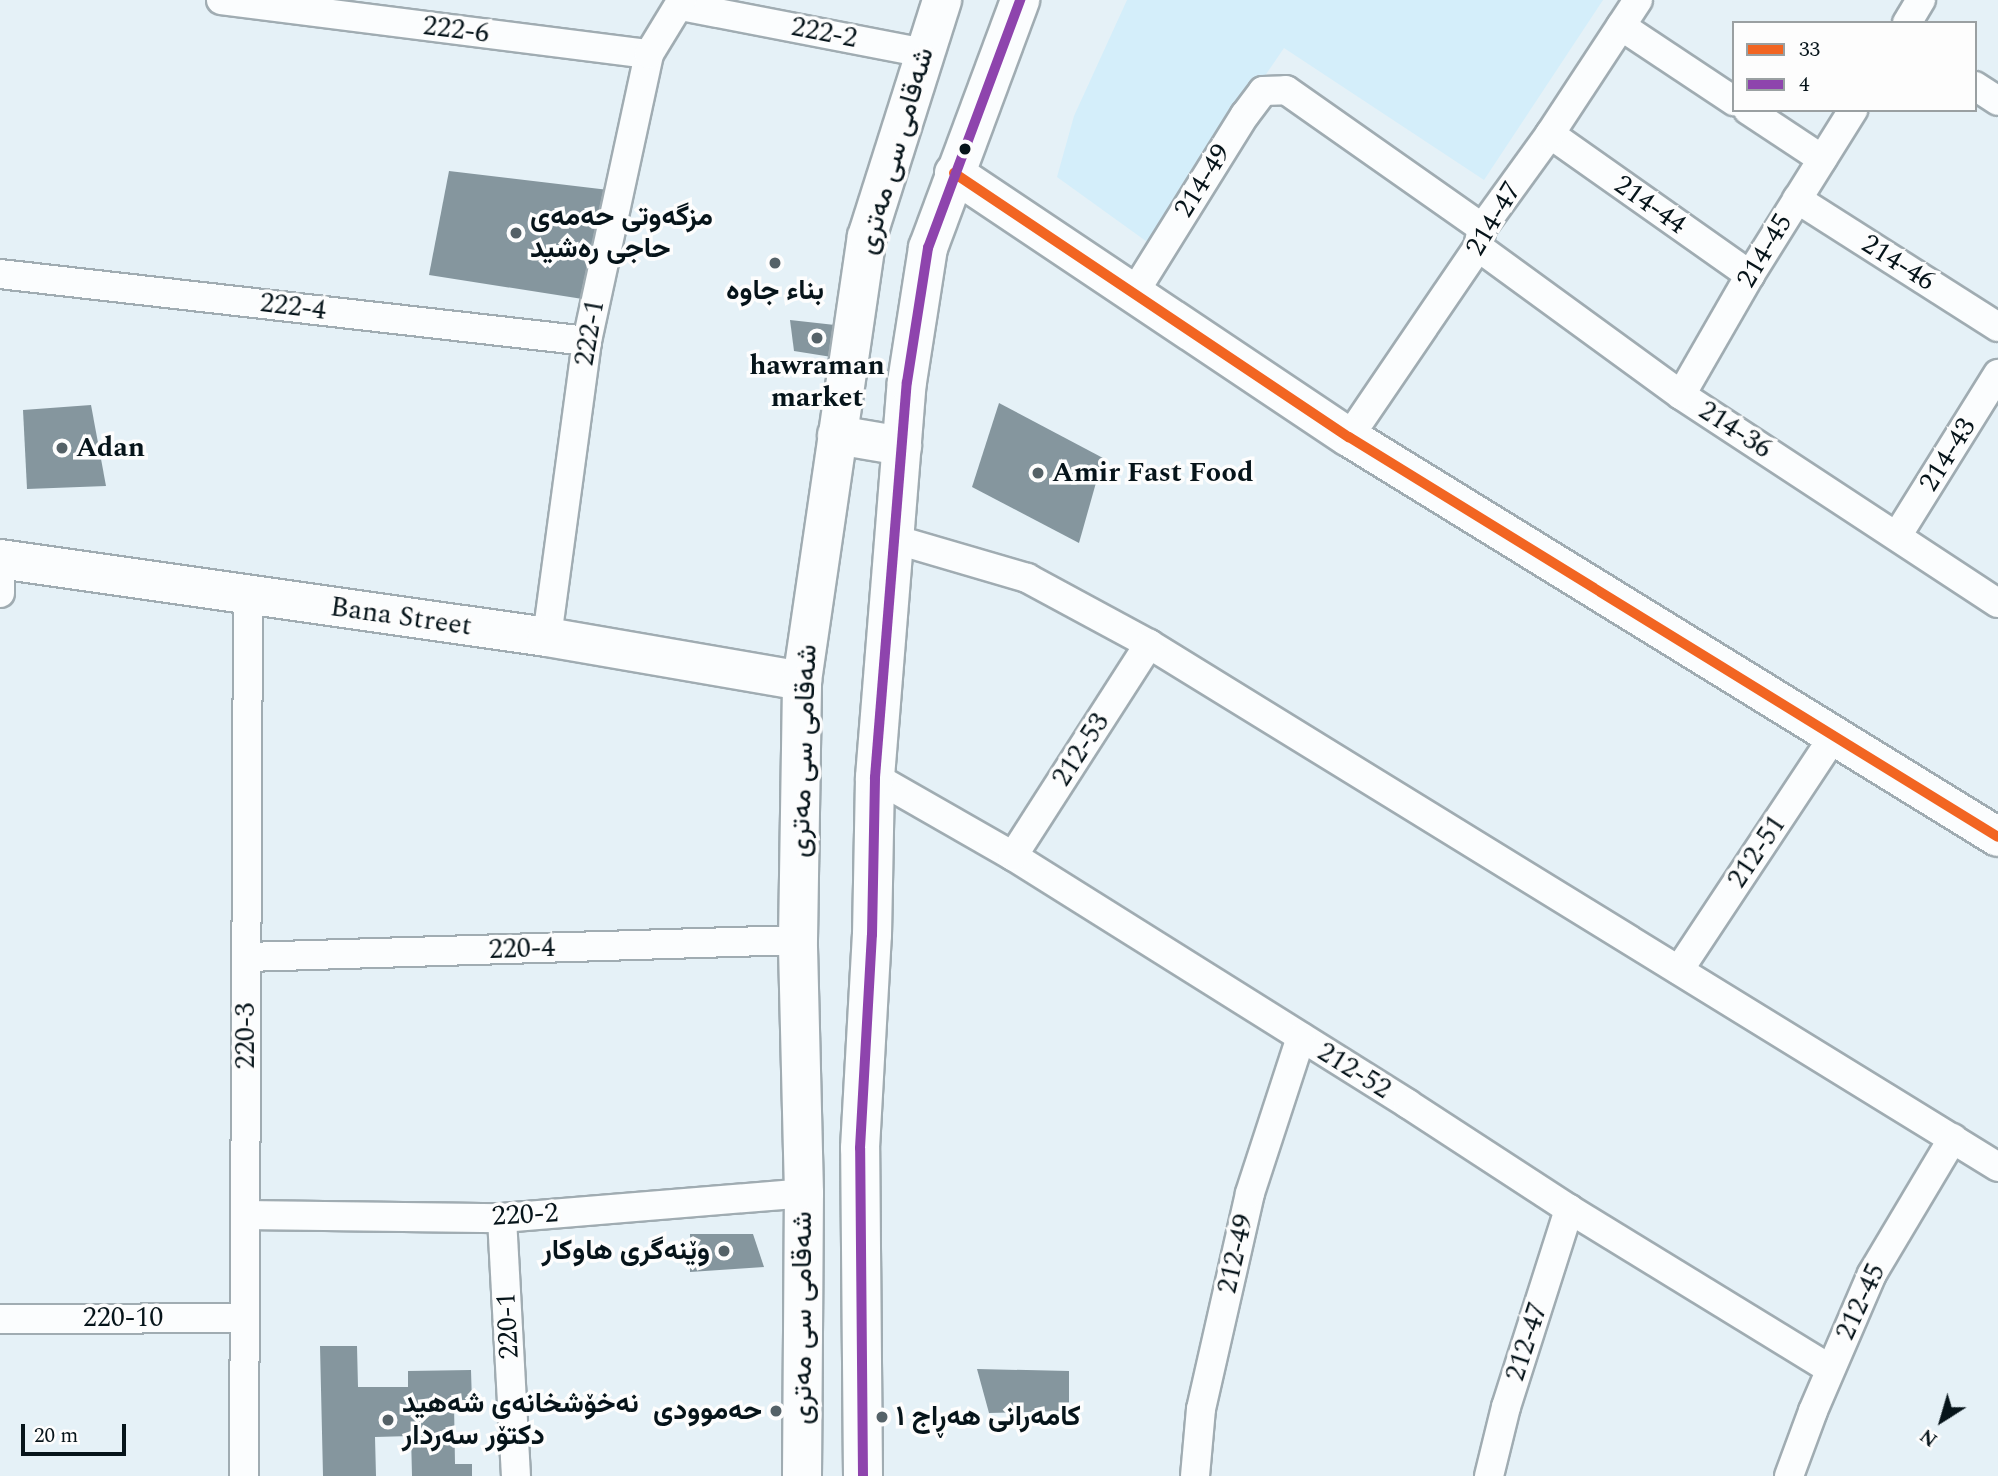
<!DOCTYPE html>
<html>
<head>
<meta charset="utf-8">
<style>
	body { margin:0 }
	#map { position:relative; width:1998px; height:1476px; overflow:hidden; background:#e5f1f7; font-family:Spectral,Vazirmatn,serif }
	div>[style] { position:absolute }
	.built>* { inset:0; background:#d4eefa }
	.building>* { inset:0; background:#85969e }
	.roads { filter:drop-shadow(2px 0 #a0acb2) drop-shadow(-2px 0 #a0acb2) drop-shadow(0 2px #a0acb2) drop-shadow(0 -2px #a0acb2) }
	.street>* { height:28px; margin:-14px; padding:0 14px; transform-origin:14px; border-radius:14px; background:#fbfdfe }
	.secondary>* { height:38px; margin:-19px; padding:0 19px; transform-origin:19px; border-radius:19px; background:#fbfdfe }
	.bus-1>* { height:10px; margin:-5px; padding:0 5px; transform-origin:5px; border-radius:5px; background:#f26522 }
	.bus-2>* { height:10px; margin:-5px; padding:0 5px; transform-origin:5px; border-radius:5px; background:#8e44ad }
	.dots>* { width:19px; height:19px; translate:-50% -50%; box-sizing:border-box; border:4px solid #fdfdfd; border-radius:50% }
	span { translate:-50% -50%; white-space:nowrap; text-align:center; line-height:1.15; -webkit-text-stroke:7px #fdfdfd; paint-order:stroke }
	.street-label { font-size:28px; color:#06141a }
	.poi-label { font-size:28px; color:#06141a; font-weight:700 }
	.left { translate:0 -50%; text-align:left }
	.right { translate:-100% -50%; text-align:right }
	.legend { position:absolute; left:1732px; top:21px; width:245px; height:91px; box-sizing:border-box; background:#fdfdfd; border:2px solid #9aa0a2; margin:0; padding:9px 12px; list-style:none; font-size:21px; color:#06141a }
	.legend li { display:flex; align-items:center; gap:14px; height:35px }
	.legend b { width:35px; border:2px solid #9aa0a2 }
	.north { position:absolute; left:1907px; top:1385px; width:70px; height:70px; -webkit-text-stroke:5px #fdfdfd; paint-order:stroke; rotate:217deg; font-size:19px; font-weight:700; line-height:28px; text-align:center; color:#06141a }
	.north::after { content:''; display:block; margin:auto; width:24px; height:32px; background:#06141a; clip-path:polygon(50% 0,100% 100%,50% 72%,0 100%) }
	.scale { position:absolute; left:21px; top:1424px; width:105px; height:32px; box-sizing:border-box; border:4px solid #06141a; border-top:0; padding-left:9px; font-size:21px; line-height:24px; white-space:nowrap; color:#06141a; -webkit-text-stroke:5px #fdfdfd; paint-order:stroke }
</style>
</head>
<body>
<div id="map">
	<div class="built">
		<div style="clip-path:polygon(1127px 0,1603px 0,1484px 180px,1284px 48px,1150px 244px,1057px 177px,1074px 116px)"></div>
	</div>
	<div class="building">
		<div style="clip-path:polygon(449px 171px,617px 191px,589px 300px,429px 275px)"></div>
		<div style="clip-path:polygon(790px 320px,844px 326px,838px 358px,794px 351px)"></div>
		<div style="clip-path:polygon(999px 403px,1103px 458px,1079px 543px,972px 487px)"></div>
		<div style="clip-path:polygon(91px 405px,106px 486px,27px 489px,23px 410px)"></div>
		<div style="clip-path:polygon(690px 1234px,753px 1234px,764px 1267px,690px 1272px)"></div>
		<div style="clip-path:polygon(320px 1346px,357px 1346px,358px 1387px,408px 1387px,408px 1371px,471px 1370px,472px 1403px,454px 1403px,455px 1464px,472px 1464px,472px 1476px,412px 1476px,411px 1436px,375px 1437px,376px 1476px,323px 1476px)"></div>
		<div style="clip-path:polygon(977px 1369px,1069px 1371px,1069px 1411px,989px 1413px)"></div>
	</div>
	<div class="roads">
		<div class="street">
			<div style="left:221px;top:0;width:431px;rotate:7.2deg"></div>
			<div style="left:681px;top:6px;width:248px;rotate:10.9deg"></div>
			<div style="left:1907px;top:23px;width:27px;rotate:-59deg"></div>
			<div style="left:1621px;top:26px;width:136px;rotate:33.6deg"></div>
			<div style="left:1975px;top:86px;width:27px;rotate:33deg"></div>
			<div style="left:1748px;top:110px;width:89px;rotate:33.5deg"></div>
			<div style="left:1550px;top:134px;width:245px;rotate:35.2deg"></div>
			<div style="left:1797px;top:199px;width:238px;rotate:32.5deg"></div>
			<div style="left:1478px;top:247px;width:251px;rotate:36.1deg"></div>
			<div style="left:1681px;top:395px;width:379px;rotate:33.3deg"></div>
			<div style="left:0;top:274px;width:591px;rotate:6.51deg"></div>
			<div style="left:1134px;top:293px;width:210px;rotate:-58.1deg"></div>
			<div style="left:1245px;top:115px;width:30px;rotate:-53deg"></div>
			<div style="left:1263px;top:91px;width:23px;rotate:-2deg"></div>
			<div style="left:1286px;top:90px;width:240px;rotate:35.1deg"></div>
			<div style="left:1681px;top:395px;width:138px;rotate:-60.1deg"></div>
			<div style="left:1750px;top:275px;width:195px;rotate:-58deg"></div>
			<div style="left:1349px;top:437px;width:230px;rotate:-55.8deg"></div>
			<div style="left:1478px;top:247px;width:19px;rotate:-78deg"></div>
			<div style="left:1482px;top:228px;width:116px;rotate:-54.1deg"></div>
			<div style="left:1550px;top:134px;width:160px;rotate:-56.7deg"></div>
			<div style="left:1897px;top:536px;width:191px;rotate:-58.1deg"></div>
			<div style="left:894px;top:539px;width:139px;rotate:16.3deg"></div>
			<div style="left:1027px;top:578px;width:139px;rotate:28.4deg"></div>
			<div style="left:1149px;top:644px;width:997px;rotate:31.63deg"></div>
			<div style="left:0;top:593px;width:34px;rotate:-90deg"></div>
			<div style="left:547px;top:637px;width:299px;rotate:-82.3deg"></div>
			<div style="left:587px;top:341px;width:294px;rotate:-77.8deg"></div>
			<div style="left:649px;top:54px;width:63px;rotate:-58.6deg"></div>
			<div style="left:875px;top:777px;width:159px;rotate:29.8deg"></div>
			<div style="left:1013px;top:856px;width:466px;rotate:32.1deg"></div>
			<div style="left:1408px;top:1104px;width:192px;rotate:33.1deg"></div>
			<div style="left:1569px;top:1209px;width:306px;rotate:31.5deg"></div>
			<div style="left:1013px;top:856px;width:252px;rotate:-57.3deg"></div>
			<div style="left:247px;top:957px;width:551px;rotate:-1.77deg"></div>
			<div style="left:1679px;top:970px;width:283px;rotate:-56.5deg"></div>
			<div style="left:245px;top:1215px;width:257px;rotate:0.7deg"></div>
			<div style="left:502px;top:1218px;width:303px;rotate:-4.7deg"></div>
			<div style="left:502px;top:1218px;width:258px;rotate:86.9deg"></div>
			<div style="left:0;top:1319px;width:245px;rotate:-0.2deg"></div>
			<div style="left:244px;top:1476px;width:880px;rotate:-89.74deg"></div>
			<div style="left:1195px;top:1476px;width:67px;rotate:-84.9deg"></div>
			<div style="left:1201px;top:1409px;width:221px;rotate:-77.2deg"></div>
			<div style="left:1250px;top:1193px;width:164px;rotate:-71.9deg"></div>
			<div style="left:1489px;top:1476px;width:71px;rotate:-76.2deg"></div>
			<div style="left:1506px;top:1407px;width:208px;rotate:-72.3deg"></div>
			<div style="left:1789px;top:1476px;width:69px;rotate:-69.7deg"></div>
			<div style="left:1813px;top:1411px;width:149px;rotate:-66.7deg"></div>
			<div style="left:1872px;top:1274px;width:158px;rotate:-59.2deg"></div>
		</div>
		<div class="secondary">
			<div style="left:954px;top:173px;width:475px;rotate:33.8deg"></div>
			<div style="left:1349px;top:437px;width:762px;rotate:31.65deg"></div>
			<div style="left:837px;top:435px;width:66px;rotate:9.6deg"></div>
			<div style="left:0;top:559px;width:553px;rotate:8.12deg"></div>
			<div style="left:547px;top:637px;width:259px;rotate:9.8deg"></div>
			<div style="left:802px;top:1476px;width:283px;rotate:-89.6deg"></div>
			<div style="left:804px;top:1193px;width:253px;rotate:-91.4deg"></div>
			<div style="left:798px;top:940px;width:259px;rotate:-89.1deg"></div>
			<div style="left:802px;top:681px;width:449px;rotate:-81.7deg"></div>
			<div style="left:867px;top:237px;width:249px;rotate:-72.4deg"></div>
			<div style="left:863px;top:1476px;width:328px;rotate:-90.5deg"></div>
			<div style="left:860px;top:1148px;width:213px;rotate:-86.8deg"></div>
			<div style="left:872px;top:935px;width:158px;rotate:-88.9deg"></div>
			<div style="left:875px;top:777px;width:396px;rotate:-85.4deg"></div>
			<div style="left:907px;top:382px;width:136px;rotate:-81.1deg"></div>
			<div style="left:928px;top:248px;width:265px;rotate:-69.6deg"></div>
		</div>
	</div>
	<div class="bus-1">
		<div style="left:954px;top:173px;width:475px;rotate:33.8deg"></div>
		<div style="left:1349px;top:437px;width:762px;rotate:31.65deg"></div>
	</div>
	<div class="bus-2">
		<div style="left:863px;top:1476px;width:328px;rotate:-90.5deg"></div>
		<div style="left:860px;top:1148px;width:213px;rotate:-86.8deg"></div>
		<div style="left:872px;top:935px;width:158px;rotate:-88.9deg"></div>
		<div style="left:875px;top:777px;width:396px;rotate:-85.4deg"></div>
		<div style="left:907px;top:382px;width:136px;rotate:-81.1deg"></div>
		<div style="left:928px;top:248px;width:265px;rotate:-69.6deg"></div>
	</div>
	<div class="dots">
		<div style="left:965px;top:149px;background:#06141a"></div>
		<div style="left:516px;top:233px;background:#546167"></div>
		<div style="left:775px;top:263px;background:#546167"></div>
		<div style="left:817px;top:338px;background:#546167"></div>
		<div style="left:62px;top:448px;background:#546167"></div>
		<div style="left:1038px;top:473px;background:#546167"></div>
		<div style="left:724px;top:1251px;background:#546167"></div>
		<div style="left:776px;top:1411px;background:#546167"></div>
		<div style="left:882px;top:1417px;background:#546167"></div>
		<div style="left:388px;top:1420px;background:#546167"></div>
	</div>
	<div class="street-label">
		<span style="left:456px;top:30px;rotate:7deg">222-6</span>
		<span style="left:824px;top:33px;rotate:11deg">222-2</span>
		<span style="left:896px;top:151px;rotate:-74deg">شەقامی سی مەتری</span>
		<span style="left:1203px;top:181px;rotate:-58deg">214-49</span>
		<span style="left:1650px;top:205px;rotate:35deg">214-44</span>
		<span style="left:1494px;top:219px;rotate:-59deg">214-47</span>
		<span style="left:1765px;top:251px;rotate:-59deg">214-45</span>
		<span style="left:1898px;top:263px;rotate:32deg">214-46</span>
		<span style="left:293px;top:307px;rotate:7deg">222-4</span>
		<span style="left:590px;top:333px;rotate:-80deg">222-1</span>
		<span style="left:1735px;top:430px;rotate:33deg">214-36</span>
		<span style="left:1948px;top:455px;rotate:-58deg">214-43</span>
		<span style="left:401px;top:617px;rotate:8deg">Bana Street</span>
		<span style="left:1081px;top:750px;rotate:-57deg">212-53</span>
		<span style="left:804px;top:751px;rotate:-88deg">شەقامی سی مەتری</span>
		<span style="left:1757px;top:852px;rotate:-56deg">212-51</span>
		<span style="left:522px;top:949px;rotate:-2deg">220-4</span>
		<span style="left:246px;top:1036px;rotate:-90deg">220-3</span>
		<span style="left:1354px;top:1071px;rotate:32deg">212-52</span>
		<span style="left:525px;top:1215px;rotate:-3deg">220-2</span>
		<span style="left:1236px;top:1254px;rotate:-77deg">212-49</span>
		<span style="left:1861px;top:1302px;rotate:-65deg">212-45</span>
		<span style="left:123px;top:1318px">220-10</span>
		<span style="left:803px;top:1318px;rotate:-90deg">شەقامی سی مەتری</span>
		<span style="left:508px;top:1326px;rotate:-93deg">220-1</span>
		<span style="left:1527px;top:1342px;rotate:-72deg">212-47</span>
	</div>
	<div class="poi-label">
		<span class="left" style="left:530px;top:233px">مزگەوتی حەمەی<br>حاجی رەشید</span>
		<span style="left:775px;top:291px">بناء جاوە</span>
		<span style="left:817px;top:382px">hawraman<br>market</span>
		<span class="left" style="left:76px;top:448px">Adan</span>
		<span class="left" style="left:1052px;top:473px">Amir Fast Food</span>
		<span class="right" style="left:710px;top:1251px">وێنەگری هاوکار</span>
		<span class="left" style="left:402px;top:1420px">نەخۆشخانەی شەهید<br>دکتۆر سەردار</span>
		<span class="right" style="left:762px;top:1411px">حەموودی</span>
		<span class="left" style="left:896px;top:1417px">کامەرانی هەڕاج ۱</span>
	</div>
	<ul class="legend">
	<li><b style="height:9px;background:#f26522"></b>33</li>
	<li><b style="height:9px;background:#8e44ad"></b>4</li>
	</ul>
	<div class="north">N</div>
	<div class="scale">20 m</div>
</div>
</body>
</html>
